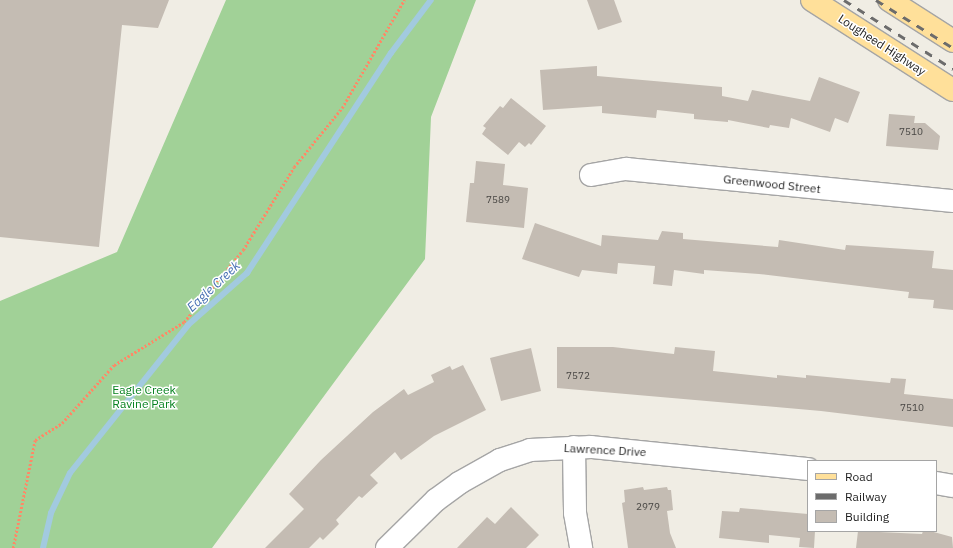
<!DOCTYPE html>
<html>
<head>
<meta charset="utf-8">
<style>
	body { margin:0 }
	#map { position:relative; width:953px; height:548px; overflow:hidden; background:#f0ede4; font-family:"IBM Plex Sans",sans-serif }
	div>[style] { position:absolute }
	.forest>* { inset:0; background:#a1d197 }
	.stream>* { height:6px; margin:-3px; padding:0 3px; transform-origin:3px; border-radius:3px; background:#a2cadf }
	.building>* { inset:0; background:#c4bcb3 }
	.path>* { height:2.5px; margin-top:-1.25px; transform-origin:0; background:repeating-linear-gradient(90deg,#f86 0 2px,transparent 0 4px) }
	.roads { filter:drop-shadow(1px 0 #a5a5a5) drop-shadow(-1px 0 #a5a5a5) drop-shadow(0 1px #a5a5a5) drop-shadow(0 -1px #a5a5a5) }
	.minor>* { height:22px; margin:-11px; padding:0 11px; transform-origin:11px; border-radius:11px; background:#fff }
	.major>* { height:22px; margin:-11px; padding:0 11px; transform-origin:11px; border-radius:11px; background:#ffe09a }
	.rail>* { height:3px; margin-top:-1.5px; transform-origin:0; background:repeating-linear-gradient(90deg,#6c6c6c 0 8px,transparent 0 16px) }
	span { translate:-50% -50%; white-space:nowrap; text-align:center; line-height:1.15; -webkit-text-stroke:3px #fff; paint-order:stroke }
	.number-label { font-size:10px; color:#484643 }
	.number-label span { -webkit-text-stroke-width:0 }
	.street-label { font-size:12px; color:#1e1e1e }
	.park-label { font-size:12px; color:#078220 }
	.water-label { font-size:13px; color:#466fb2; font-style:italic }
	.legend { position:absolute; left:807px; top:460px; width:130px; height:72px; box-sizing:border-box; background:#fff; border:1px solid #a5a5a5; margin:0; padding:5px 7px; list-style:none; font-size:12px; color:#1e1e1e }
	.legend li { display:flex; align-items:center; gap:8px; height:20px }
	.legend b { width:20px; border:1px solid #a5a5a5 }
</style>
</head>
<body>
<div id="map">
	<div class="forest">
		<div style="clip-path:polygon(226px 0,476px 0,431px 117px,425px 259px,212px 548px,0 548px,0 301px,117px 252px)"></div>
	</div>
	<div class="stream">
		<div style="left:43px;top:548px;width:36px;rotate:-77deg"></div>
		<div style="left:51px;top:513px;width:44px;rotate:-64.6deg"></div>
		<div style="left:70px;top:473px;width:189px;rotate:-51.4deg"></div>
		<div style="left:188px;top:325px;width:79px;rotate:-41.4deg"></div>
		<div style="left:247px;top:273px;width:263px;rotate:-56.8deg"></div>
		<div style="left:391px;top:53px;width:66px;rotate:-53deg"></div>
	</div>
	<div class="building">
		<div style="clip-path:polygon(0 0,169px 0,158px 28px,122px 25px,99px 247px,0 237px)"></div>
		<div style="clip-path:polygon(587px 0,614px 0,622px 22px,598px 30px)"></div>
		<div style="clip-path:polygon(597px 66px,597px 76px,722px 87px,722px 96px,748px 101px,752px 90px,810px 101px,819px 77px,860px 92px,848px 123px,835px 118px,830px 132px,791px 118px,789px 128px,770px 125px,769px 128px,728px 120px,728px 122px,694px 119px,694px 114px,657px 110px,656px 118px,602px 113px,602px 106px,543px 110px,540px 70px)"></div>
		<div style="clip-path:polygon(511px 98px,546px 126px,531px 145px,529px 143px,525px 147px,519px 142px,508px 155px,482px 134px,486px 128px,483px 126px,500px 106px,503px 108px)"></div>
		<div style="clip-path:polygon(889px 114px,915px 116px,914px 123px,925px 123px,940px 136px,938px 150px,886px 146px)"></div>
		<div style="clip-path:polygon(476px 161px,505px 164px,503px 185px,528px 188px,524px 228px,466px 222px,470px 183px,474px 183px)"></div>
		<div style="clip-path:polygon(535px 223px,601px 246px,602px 235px,658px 240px,662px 231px,683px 233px,683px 239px,778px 247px,779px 240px,845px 250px,846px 245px,934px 251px,932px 268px,953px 270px,953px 310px,933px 308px,934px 300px,908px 298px,909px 292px,759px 274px,704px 270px,704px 274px,674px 270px,672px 286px,653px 284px,655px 266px,618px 263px,617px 274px,582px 270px,579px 277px,522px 259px)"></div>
		<div style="clip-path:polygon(557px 347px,613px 347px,674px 354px,675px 347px,715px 351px,713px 371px,777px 378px,777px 375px,806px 378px,806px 375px,890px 383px,891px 378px,906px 379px,904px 394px,953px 399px,953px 427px,821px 411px,557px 388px)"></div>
		<div style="clip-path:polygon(531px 348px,541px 391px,501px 401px,490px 358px)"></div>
		<div style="clip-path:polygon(463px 365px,486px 410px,434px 436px,401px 460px,395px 452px,370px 475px,378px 483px,362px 498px,359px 496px,336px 520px,339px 524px,323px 540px,320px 537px,309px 548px,265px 548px,304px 509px,289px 494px,321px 460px,373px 412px,404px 389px,408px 395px,434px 382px,431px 375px,450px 366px,452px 370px)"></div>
		<div style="clip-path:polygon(643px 487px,644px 490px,667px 487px,668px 490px,671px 490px,673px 510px,667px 511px,670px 533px,676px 548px,628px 548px,622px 503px,625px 502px,624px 490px)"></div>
		<div style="clip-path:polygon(511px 507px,539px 535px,526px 548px,457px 548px,487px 517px,495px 524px)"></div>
		<div style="clip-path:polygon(740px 508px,808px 514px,808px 531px,815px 531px,814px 548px,799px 547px,800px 538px,769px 535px,769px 543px,719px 538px,722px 511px,739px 512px)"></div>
		<div style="clip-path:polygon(858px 531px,922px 534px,923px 531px,930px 531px,952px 537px,953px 548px,856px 548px)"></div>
	</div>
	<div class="path">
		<div style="left:13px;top:548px;width:110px;rotate:-78.5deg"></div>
		<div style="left:35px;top:440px;width:32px;rotate:-32deg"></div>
		<div style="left:62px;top:423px;width:78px;rotate:-48.1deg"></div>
		<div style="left:114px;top:365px;width:82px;rotate:-31.6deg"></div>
		<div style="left:184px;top:322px;width:93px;rotate:-50.7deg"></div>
		<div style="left:243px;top:250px;width:97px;rotate:-58.4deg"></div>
		<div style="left:294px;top:167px;width:76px;rotate:-50.9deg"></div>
		<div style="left:342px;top:108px;width:125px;rotate:-60.1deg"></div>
	</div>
	<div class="roads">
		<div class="minor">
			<div style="left:591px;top:175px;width:36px;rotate:-10deg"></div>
			<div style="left:626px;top:169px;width:329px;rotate:5.6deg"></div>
			<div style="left:574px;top:447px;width:66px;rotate:89.1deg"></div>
			<div style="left:575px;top:513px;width:36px;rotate:80deg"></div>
			<div style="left:936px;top:483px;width:17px;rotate:10deg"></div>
			<div style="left:387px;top:548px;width:69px;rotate:-44.4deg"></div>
			<div style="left:436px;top:500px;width:29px;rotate:-36deg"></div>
			<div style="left:459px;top:483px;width:47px;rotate:-29.3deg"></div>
			<div style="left:500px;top:460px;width:32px;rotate:-18deg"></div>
			<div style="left:530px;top:450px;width:61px;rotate:-2.8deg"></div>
			<div style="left:591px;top:447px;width:218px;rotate:5.8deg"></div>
		</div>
		<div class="major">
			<div style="left:812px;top:0;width:167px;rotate:32.6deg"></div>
			<div style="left:889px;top:0;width:76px;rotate:32.6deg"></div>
		</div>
	</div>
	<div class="rail">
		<div style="left:844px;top:0;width:129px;rotate:32.3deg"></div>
		<div style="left:876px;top:0;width:91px;rotate:31.9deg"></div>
	</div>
	<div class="number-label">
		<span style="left:911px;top:132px">7510</span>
		<span style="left:498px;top:200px">7589</span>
		<span style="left:578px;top:376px">7572</span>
		<span style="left:912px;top:408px">7510</span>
		<span style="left:648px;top:507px">2979</span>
	</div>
	<div class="street-label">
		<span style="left:882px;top:45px;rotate:33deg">Lougheed Highway</span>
		<span style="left:772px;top:184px;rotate:6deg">Greenwood Street</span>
		<span style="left:605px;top:450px;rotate:3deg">Lawrence Drive</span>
	</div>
	<div class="park-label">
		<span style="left:144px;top:397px">Eagle Creek<br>Ravine Park</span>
	</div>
	<div class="water-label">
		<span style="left:214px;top:287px;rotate:-43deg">Eagle Creek</span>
	</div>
	<ul class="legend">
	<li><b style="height:5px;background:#ffe09a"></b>Road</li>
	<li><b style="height:5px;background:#6c6c6c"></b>Railway</li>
	<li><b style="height:11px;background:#c4bcb3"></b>Building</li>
	</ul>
</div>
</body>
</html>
